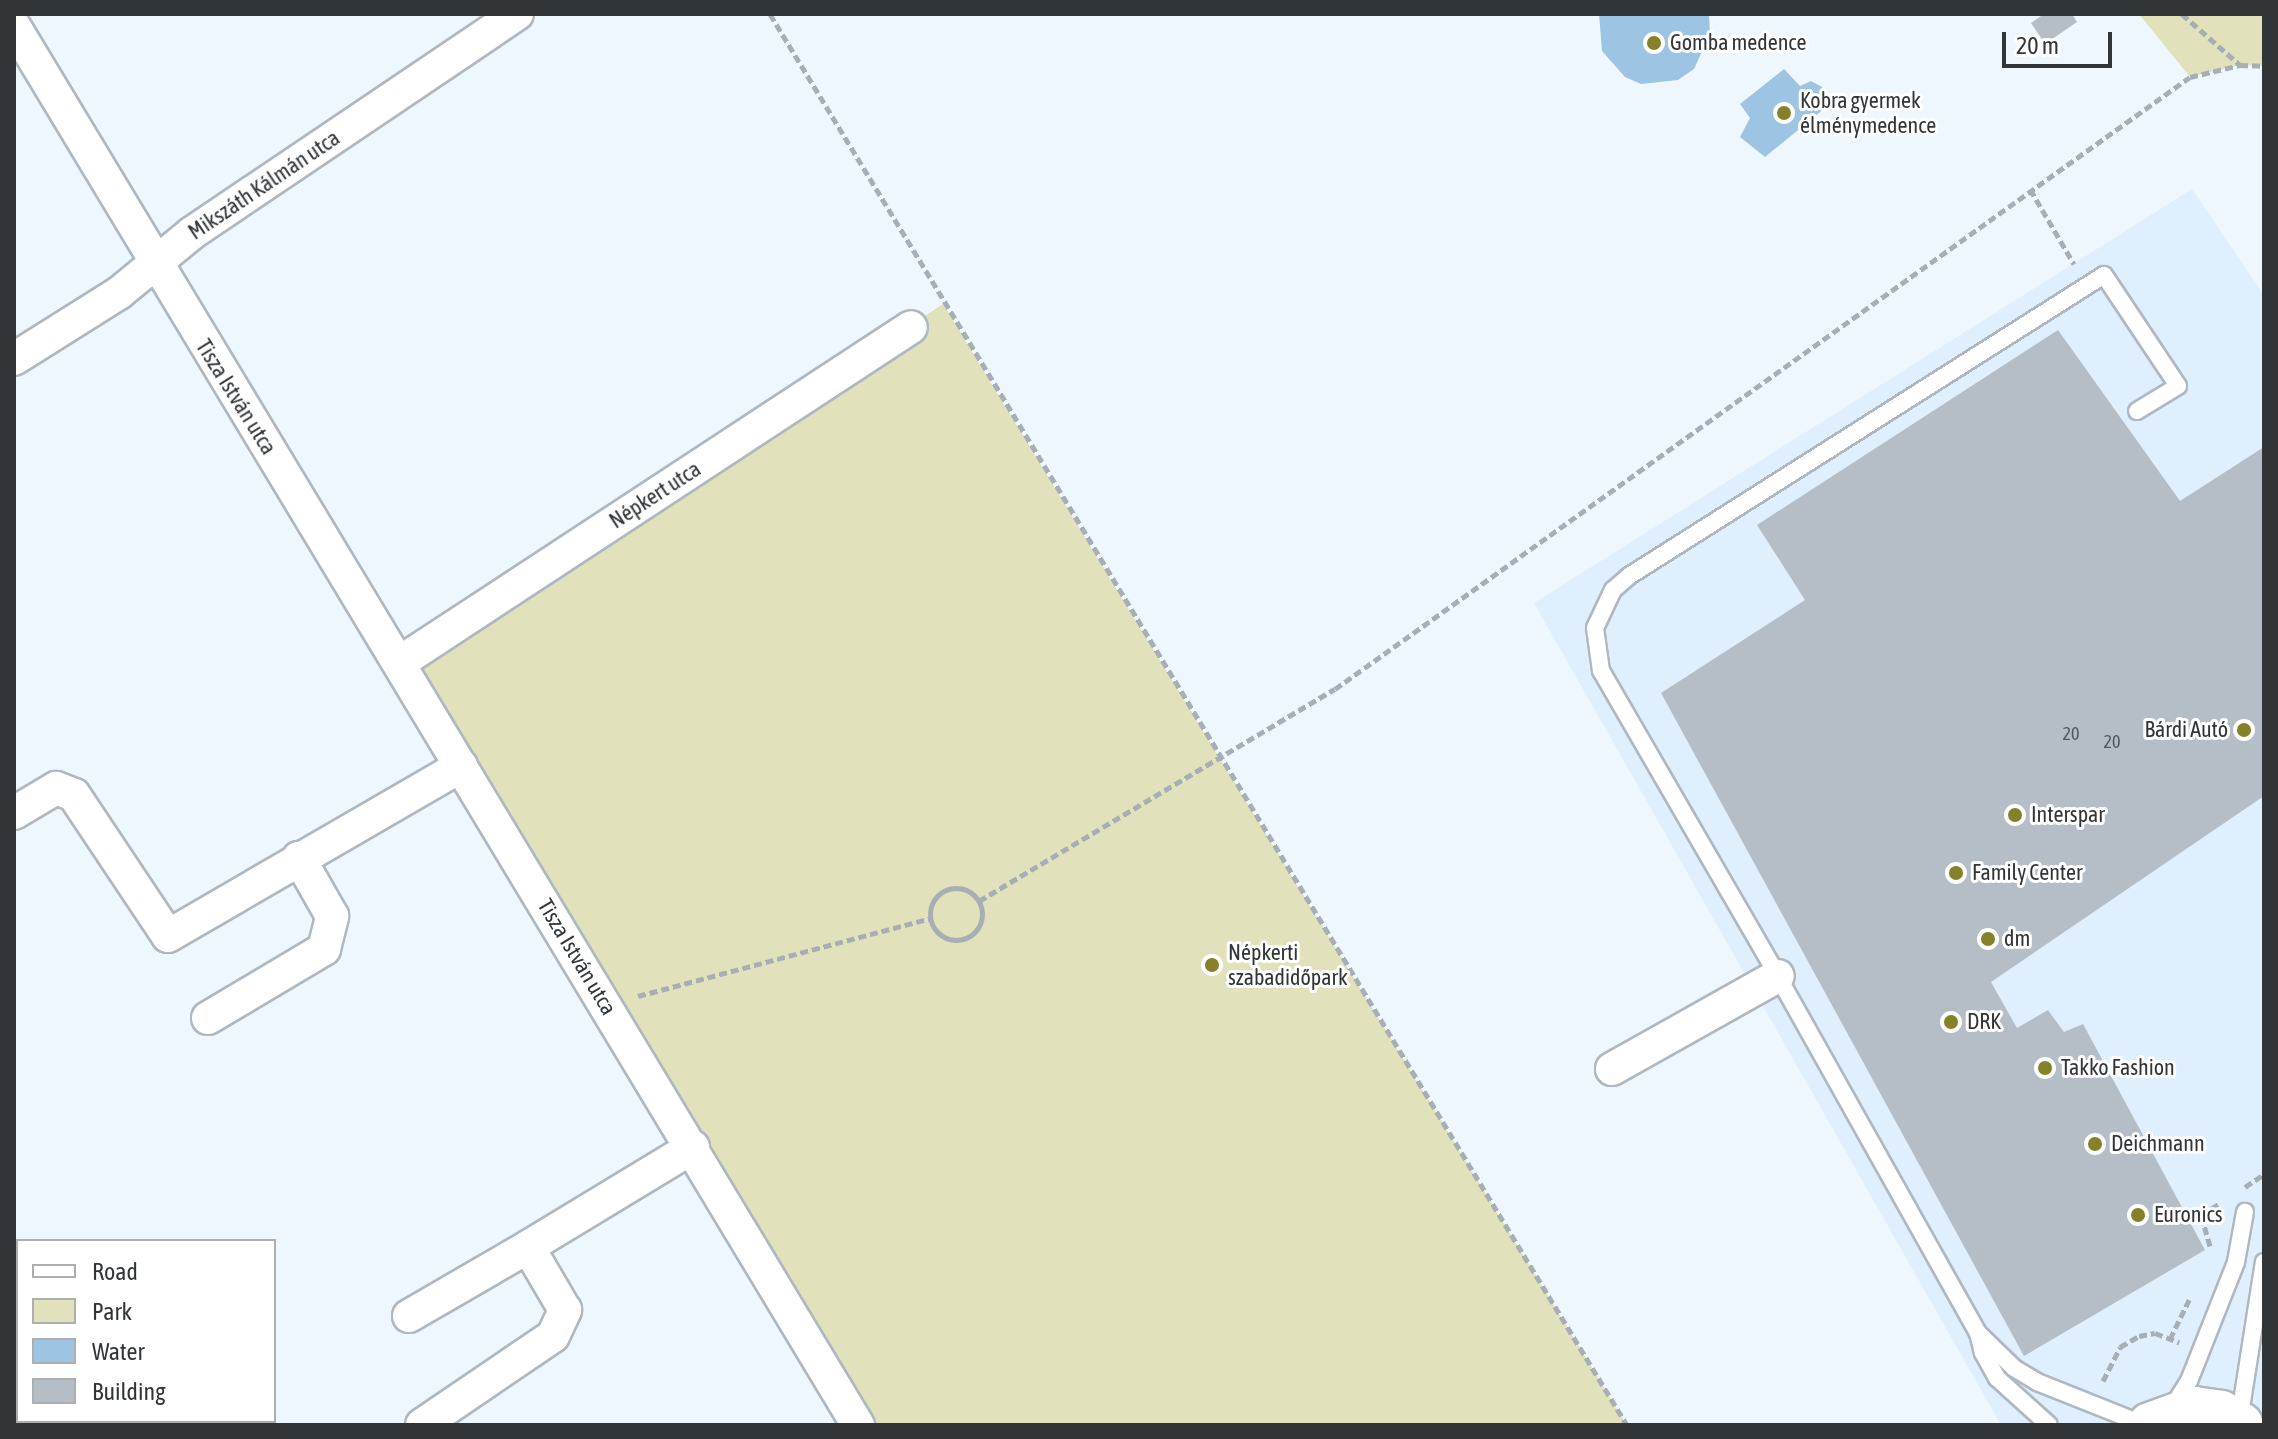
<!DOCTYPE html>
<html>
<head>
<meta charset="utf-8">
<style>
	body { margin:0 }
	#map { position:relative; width:2278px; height:1439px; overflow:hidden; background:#eff7fe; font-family:"Asap Condensed",sans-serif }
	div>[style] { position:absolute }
	.built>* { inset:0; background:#dfeffd }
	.green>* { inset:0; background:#e1e1bb }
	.water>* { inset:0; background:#9ec4e4 }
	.building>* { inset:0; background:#b5bec6 }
	.path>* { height:5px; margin-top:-2.5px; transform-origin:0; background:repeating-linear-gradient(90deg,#a8afb4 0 8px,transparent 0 12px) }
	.path>.ring { margin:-2.5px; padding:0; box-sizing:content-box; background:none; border:5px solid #a8afb4; border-radius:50% }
	.roads { filter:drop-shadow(2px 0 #afb8c0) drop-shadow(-2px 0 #afb8c0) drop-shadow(0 2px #afb8c0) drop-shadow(0 -2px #afb8c0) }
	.lane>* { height:16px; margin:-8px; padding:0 8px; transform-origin:8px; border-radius:8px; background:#fff }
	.street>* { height:32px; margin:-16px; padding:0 16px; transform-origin:16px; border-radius:16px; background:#fff }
	.secondary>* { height:44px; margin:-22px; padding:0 22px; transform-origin:22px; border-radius:22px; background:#fff }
	.dots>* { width:22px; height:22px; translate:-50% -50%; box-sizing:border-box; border:4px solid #fff; border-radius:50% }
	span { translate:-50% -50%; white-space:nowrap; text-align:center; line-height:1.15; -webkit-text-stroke:6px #fff; paint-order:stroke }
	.number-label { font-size:18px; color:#52575c }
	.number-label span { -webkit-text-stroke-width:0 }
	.poi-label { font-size:22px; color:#313538 }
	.left { translate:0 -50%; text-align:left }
	.right { translate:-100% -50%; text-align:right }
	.street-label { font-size:22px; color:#313538 }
	.frame { position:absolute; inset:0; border:16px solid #313538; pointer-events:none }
	.legend { position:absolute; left:16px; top:1239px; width:260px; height:184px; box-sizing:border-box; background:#fff; border:2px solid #adaeaf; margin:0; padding:10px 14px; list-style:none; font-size:24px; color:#313538 }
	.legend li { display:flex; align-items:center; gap:16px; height:40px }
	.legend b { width:40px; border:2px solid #adaeaf }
	.scale { position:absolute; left:2002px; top:32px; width:110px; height:36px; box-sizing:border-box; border:4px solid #313538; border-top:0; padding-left:10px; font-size:24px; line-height:28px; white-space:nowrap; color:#313538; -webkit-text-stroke:6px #fff; paint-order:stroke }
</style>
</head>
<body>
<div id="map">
	<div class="built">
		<div style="clip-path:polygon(2192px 189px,2264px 295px,2264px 1425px,2001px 1425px,1534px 603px)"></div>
	</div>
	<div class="green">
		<div style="clip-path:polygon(2139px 14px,2264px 14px,2264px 66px,2240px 65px,2190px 77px)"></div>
		<div style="clip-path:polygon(943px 304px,1125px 603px,1627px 1425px,858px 1425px,399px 663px)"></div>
	</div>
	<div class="water">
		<div style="clip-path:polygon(1599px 14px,1709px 14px,1710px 34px,1694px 69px,1678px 80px,1641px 84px,1625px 77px,1602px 51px)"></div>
		<div style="clip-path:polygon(1784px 69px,1800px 86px,1811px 81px,1822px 87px,1825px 108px,1765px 157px,1740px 137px,1750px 118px,1740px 104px)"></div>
	</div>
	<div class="building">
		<div style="clip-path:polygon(2044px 14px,2072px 14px,2077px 22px,2045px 44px,2031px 23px)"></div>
		<div style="clip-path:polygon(2058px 330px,2180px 501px,2264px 447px,2264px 796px,1991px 982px,2017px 1028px,2048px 1010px,2064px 1032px,2083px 1024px,2205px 1250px,2024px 1356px,1661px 693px,1805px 600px,1757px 525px)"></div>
	</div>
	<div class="path">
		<div style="left:770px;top:14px;width:1651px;rotate:58.73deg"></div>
		<div style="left:2182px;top:14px;width:77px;rotate:41.3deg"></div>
		<div style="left:2030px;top:189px;width:87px;rotate:59.6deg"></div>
		<div class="ring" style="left:930px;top:888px;width:47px;height:47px"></div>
		<div style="left:979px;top:901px;width:414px;rotate:-30.8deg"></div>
		<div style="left:1335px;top:689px;width:1051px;rotate:-35.59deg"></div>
		<div style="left:2190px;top:77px;width:51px;rotate:-13.5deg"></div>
		<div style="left:2240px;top:65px;width:24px;rotate:2deg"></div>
		<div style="left:638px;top:996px;width:303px;rotate:-14.9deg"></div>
		<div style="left:2245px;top:1187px;width:23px;rotate:-34deg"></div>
		<div style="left:2210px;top:1246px;width:32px;rotate:-106deg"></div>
		<div style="left:2201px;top:1215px;width:22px;rotate:-32deg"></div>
		<div style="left:2170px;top:1339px;width:46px;rotate:-64deg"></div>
		<div style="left:2103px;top:1381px;width:38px;rotate:-63deg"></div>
		<div style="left:2120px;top:1347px;width:22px;rotate:-30deg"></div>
		<div style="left:2139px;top:1336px;width:16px;rotate:-11deg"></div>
		<div style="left:2155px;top:1333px;width:26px;rotate:21deg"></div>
	</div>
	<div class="roads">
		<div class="lane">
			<div style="left:1978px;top:1333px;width:50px;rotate:44.2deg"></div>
			<div style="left:2014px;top:1368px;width:27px;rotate:31deg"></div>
			<div style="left:2037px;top:1382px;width:116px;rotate:21.7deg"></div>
			<div style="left:2172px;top:1408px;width:32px;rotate:-58deg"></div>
			<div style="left:2189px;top:1381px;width:128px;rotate:-68.4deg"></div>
			<div style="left:2236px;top:1262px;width:51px;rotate:-79.8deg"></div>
			<div style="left:2239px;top:1421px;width:161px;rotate:-81.1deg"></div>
			<div style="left:2049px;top:1425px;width:70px;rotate:-137.9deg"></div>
			<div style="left:1997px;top:1378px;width:29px;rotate:-119deg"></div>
			<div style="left:1983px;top:1353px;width:21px;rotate:-104deg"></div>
			<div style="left:1978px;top:1333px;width:409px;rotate:-119.3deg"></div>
			<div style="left:1778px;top:976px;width:353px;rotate:-120.1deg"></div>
			<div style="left:1601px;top:671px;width:43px;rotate:-97.9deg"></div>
			<div style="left:1595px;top:628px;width:42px;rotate:-64.7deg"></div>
			<div style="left:1613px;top:590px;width:21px;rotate:-41deg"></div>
			<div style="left:1629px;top:576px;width:562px;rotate:-32.36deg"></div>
			<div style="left:2104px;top:275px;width:133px;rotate:56.3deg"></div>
			<div style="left:2178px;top:386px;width:48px;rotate:148.6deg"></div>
		</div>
		<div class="street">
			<div style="left:14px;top:26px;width:1634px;rotate:58.9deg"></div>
			<div style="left:14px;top:359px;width:124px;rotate:-32.2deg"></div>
			<div style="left:119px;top:293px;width:94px;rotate:-39.4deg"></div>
			<div style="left:192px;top:233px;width:392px;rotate:-34deg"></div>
			<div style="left:399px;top:663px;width:612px;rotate:-33.27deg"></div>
			<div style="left:14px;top:813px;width:49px;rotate:-30.8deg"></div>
			<div style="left:56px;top:788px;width:19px;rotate:21deg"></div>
			<div style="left:74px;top:795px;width:169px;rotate:56.3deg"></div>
			<div style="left:168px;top:936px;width:339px;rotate:-30.1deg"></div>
			<div style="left:208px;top:1018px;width:135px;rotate:-30.7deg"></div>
			<div style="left:324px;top:949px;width:34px;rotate:-76deg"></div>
			<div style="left:332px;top:916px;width:67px;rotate:-119.6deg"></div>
			<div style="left:1612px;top:1069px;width:190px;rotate:-29.3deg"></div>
			<div style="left:409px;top:1316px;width:138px;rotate:-30.1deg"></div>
			<div style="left:149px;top:1421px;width:5px;rotate:53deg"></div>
			<div style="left:81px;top:1425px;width:8px;rotate:-30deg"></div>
			<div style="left:422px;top:1425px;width:158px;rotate:-34.2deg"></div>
			<div style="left:553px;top:1336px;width:29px;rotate:-65deg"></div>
			<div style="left:565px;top:1310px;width:73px;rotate:-120.4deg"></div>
			<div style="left:528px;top:1247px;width:193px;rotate:-31.2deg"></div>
		</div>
		<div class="secondary">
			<div style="left:2150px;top:1425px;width:47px;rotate:-20deg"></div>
			<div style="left:2194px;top:1409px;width:27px;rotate:8deg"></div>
			<div style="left:2221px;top:1413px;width:23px;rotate:31deg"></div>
		</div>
	</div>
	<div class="dots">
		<div style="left:1654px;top:43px;background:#848129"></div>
		<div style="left:1784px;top:113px;background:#848129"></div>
		<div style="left:2244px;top:730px;background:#848129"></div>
		<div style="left:2015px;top:815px;background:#848129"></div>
		<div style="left:1956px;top:873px;background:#848129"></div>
		<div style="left:1988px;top:939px;background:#848129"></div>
		<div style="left:1212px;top:965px;background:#848129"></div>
		<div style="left:1951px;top:1022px;background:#848129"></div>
		<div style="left:2045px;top:1068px;background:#848129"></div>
		<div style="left:2095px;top:1144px;background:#848129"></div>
		<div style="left:2138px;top:1215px;background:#848129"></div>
	</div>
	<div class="number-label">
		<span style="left:2071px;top:734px">20</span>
		<span style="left:2112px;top:742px">20</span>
	</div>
	<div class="poi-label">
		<span class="left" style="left:1670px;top:43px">Gomba medence</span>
		<span class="left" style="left:1800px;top:113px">Kobra gyermek<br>élménymedence</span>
		<span class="right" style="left:2228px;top:730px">Bárdi Autó</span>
		<span class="left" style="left:2031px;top:815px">Interspar</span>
		<span class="left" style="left:1972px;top:873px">Family Center</span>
		<span class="left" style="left:2004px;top:939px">dm</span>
		<span class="left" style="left:1228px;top:965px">Népkerti<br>szabadidőpark</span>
		<span class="left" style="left:1967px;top:1022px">DRK</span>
		<span class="left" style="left:2061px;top:1068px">Takko Fashion</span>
		<span class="left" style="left:2111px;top:1144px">Deichmann</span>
		<span class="left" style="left:2154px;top:1215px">Euronics</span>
	</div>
	<div class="street-label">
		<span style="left:264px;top:185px;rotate:-34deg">Mikszáth Kálmán utca</span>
		<span style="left:236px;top:397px;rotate:58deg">Tisza István utca</span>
		<span style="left:655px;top:495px;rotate:-33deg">Népkert utca</span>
		<span style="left:577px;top:957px;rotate:59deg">Tisza István utca</span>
	</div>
	<div class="frame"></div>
	<ul class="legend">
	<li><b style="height:10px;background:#fff"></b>Road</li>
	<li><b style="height:22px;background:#e1e1bb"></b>Park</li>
	<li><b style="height:22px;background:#9ec4e4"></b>Water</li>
	<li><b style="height:22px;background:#b5bec6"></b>Building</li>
	</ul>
	<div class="scale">20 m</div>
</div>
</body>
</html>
